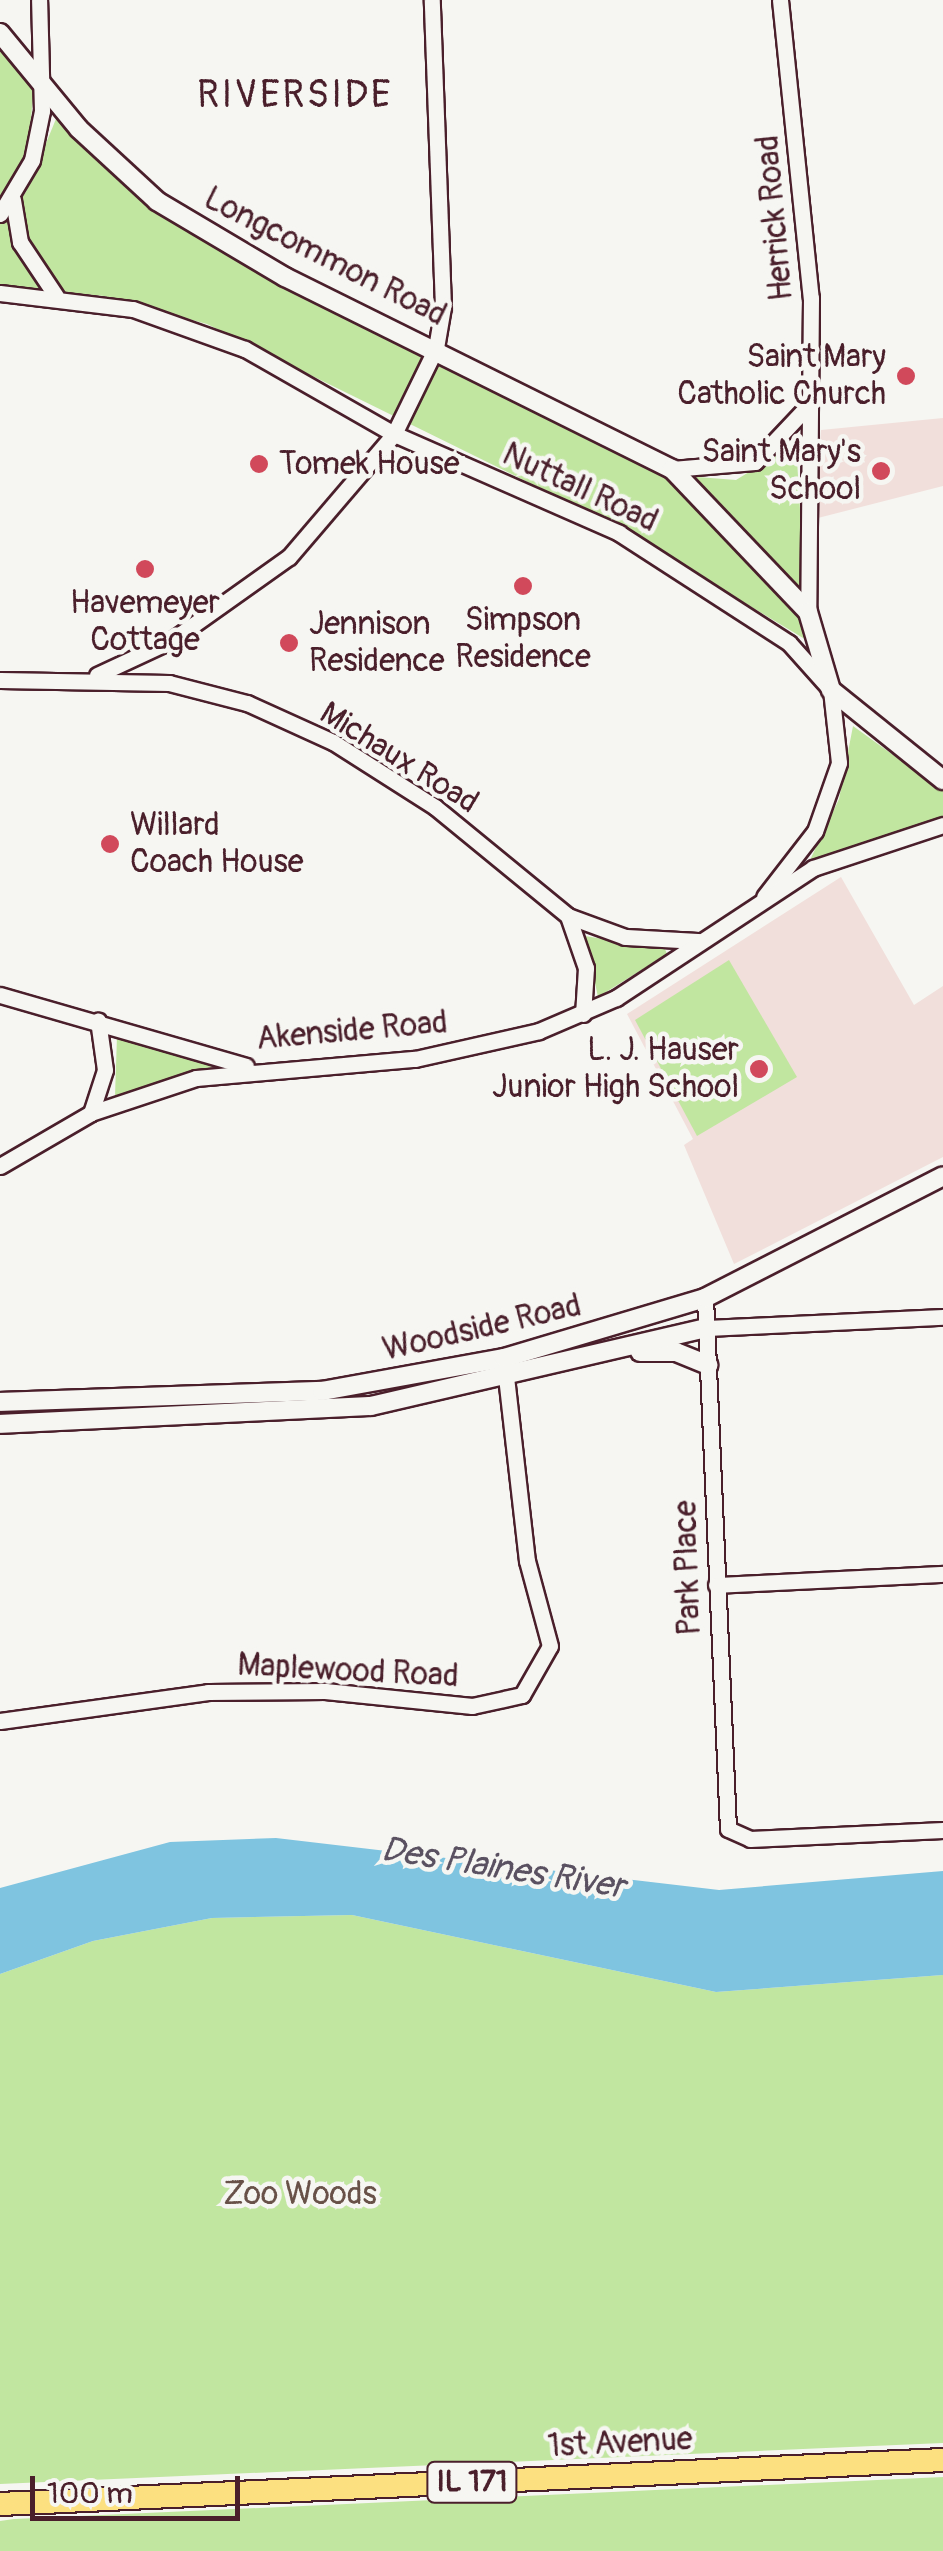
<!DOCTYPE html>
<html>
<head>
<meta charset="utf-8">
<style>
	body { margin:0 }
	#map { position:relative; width:943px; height:2551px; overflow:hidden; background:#f6f6f2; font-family:Pangolin,sans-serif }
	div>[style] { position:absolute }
	.built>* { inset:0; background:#f1dfdb }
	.green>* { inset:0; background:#c1e6a0 }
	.water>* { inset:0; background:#7fc4e0 }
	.roads { filter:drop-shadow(2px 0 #4a1f2b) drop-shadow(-2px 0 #4a1f2b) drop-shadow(0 2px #4a1f2b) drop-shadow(0 -2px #4a1f2b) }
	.minor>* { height:15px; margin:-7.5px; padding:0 7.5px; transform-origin:7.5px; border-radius:7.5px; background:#f6f6f2 }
	.tertiary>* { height:18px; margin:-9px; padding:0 9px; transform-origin:9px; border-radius:9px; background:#f6f6f2 }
	.primary>* { height:22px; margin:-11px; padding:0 11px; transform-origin:11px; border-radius:11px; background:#fce080 }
	.dots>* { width:28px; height:28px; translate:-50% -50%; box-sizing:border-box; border:5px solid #f6f6f2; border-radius:50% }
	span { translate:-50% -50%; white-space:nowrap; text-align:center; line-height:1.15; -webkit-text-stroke:9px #f6f6f2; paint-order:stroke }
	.shield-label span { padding:2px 8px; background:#f6f6f2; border:2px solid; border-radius:8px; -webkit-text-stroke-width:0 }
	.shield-label { font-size:30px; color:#4a1f2b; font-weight:700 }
	.street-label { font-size:32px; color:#4a1f2b }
	.poi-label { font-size:32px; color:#4a1f2b }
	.right { translate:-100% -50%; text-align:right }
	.left { translate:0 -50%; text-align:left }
	.park-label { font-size:32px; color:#685148 }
	.water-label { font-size:35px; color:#5a5161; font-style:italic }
	.quarter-label { font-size:38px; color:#4a1f2b; letter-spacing:2.5px }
	.scale { position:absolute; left:30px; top:2476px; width:210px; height:45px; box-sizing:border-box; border:5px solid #4a1f2b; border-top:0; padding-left:12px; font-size:30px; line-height:35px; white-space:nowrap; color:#4a1f2b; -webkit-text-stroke:8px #f6f6f2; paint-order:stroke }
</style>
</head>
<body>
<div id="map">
	<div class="built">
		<div style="clip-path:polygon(943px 418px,943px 486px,814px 519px,821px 430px)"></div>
		<div style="clip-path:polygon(841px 877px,914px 1005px,943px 986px,943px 1157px,734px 1264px,684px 1145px,693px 1139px,627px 1014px)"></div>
	</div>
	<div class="green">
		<div style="clip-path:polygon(0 45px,34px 87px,28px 149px,0 201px)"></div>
		<div style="clip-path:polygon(58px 114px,121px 182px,191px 233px,659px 474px,736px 480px,796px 443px,808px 641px,619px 527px,207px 324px,104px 296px,0 286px,0 224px,26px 192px)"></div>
		<div style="clip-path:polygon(853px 726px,943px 791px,943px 818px,810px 860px,839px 799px)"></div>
		<div style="clip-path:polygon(585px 936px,665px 949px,667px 954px,598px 997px)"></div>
		<div style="clip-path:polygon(729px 960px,797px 1077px,697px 1136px,635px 1020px)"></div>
		<div style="clip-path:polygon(117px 1036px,209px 1062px,212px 1067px,115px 1096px)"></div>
		<div style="clip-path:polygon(352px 1915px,716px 1992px,943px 1975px,943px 2443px,0 2484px,0 1974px,93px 1941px,212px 1918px)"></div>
		<div style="clip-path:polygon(943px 2477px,943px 2551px,0 2551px,0 2521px,14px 2519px)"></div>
	</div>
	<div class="water">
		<div style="clip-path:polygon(276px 1838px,719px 1890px,943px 1871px,943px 1975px,716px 1992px,352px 1915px,212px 1918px,93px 1941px,0 1974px,0 1888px,170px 1842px)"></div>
	</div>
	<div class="roads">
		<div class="minor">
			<div style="left:780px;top:0;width:300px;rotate:84.1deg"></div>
			<div style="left:811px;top:298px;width:314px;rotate:90.5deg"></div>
			<div style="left:13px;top:200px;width:43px;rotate:80.5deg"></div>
			<div style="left:20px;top:242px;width:65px;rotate:56.3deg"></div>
			<div style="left:0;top:214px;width:63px;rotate:-59.3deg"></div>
			<div style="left:32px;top:160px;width:50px;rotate:-78.5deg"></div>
			<div style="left:42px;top:111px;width:111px;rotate:-91.5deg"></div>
			<div style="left:0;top:293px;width:134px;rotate:6.9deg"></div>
			<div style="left:133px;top:309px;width:119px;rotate:19.7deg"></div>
			<div style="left:245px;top:349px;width:172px;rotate:29.7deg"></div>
			<div style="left:394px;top:434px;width:246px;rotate:23.7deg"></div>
			<div style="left:619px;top:533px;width:202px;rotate:32.9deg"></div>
			<div style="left:789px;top:643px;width:63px;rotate:48.2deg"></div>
			<div style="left:831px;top:690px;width:73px;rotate:83.7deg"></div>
			<div style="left:839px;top:763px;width:72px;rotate:109.4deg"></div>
			<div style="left:815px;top:831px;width:83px;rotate:127.7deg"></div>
			<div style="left:672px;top:469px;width:83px;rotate:-4.8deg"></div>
			<div style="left:755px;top:462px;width:73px;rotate:-46.7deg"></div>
			<div style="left:97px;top:675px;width:83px;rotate:-25deg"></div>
			<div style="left:172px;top:640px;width:143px;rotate:-35.4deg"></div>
			<div style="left:289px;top:557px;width:162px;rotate:-49.5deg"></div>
			<div style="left:394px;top:434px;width:96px;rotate:-64deg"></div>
			<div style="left:436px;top:348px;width:42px;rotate:-80.3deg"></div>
			<div style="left:443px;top:307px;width:307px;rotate:-92.1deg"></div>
			<div style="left:0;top:680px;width:169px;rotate:1deg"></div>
			<div style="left:169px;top:683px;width:81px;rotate:14.4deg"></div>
			<div style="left:247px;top:703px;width:94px;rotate:24.4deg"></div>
			<div style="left:333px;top:742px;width:121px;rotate:32.5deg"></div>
			<div style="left:435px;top:807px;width:172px;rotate:39.3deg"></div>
			<div style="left:568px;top:916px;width:55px;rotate:70.9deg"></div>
			<div style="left:586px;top:968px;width:46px;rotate:93.7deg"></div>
			<div style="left:568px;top:916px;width:61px;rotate:20.2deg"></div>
			<div style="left:625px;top:937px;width:74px;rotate:3.1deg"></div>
			<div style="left:0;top:995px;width:256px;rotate:16.1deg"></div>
			<div style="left:91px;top:1113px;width:45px;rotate:-72deg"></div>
			<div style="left:105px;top:1070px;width:50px;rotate:-98deg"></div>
			<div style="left:0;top:1166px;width:105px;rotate:-30.2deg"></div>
			<div style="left:91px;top:1113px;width:111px;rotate:-18.4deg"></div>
			<div style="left:196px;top:1078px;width:220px;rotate:-5deg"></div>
			<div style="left:415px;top:1059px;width:127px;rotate:-12.7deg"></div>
			<div style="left:539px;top:1031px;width:84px;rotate:-23.2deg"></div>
			<div style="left:616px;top:998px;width:236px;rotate:-33.4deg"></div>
			<div style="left:813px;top:868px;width:137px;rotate:-18.3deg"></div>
			<div style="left:705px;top:1298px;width:531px;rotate:87.52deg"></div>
			<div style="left:728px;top:1829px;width:24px;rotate:24deg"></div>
			<div style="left:750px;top:1839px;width:193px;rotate:-2.7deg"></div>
			<div style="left:707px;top:1328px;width:236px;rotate:-2.7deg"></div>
			<div style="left:716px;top:1585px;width:227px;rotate:-2.8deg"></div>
			<div style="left:0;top:1721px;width:210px;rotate:-7.9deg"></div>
			<div style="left:208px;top:1692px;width:117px;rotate:-0.5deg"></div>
			<div style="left:325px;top:1691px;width:148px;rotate:5.8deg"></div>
			<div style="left:472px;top:1706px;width:51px;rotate:-12.4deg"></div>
			<div style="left:522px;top:1695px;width:56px;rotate:-60.3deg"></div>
			<div style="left:550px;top:1646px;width:88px;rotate:-105.1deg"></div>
			<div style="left:527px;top:1561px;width:195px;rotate:-96.5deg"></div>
		</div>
		<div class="tertiary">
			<div style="left:0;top:33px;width:124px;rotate:50.5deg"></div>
			<div style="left:79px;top:129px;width:106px;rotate:42.7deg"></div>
			<div style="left:157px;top:201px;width:149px;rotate:30.7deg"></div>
			<div style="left:285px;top:277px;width:432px;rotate:26.4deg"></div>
			<div style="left:672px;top:469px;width:197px;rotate:46.4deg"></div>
			<div style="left:808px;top:612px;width:81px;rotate:73.6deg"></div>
			<div style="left:831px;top:690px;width:144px;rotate:38.8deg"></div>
			<div style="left:640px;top:1352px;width:36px"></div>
			<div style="left:676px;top:1352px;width:35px;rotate:22deg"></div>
			<div style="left:0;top:1402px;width:322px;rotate:-2deg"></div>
			<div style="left:322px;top:1391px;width:185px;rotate:-10.3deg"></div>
			<div style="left:504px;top:1358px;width:210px;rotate:-16.6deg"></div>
			<div style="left:705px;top:1298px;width:267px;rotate:-27.1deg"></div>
			<div style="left:0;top:1424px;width:371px;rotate:-2.8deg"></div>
			<div style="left:371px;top:1406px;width:345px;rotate:-13.1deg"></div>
		</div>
		<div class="primary">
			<div style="left:0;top:2504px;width:944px;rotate:-2.67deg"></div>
		</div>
	</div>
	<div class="dots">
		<div style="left:906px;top:376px;background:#d1495b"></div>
		<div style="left:259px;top:464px;background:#d1495b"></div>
		<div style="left:881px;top:471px;background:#d1495b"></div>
		<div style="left:145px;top:569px;background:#d1495b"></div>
		<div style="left:523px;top:586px;background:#d1495b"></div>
		<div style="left:289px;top:643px;background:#d1495b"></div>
		<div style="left:110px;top:844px;background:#d1495b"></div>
		<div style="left:759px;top:1069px;background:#d1495b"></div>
	</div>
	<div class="shield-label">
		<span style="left:472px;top:2482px">IL 171</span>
	</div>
	<div class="street-label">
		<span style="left:775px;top:218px;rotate:-95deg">Herrick Road</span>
		<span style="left:325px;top:257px;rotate:27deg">Longcommon Road</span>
		<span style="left:580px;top:488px;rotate:25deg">Nuttall Road</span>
		<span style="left:399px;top:758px;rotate:32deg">Michaux Road</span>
		<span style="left:352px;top:1031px;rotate:-5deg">Akenside Road</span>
		<span style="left:482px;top:1328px;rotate:-13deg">Woodside Road</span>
		<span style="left:688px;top:1568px;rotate:-92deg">Park Place</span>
		<span style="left:348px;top:1671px;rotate:3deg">Maplewood Road</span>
		<span style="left:620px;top:2443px;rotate:-3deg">1st Avenue</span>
	</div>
	<div class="poi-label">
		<span class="right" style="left:886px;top:376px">Saint Mary<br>Catholic Church</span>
		<span class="right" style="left:861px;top:471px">Saint Mary's<br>School</span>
		<span class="left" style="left:279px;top:464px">Tomek House</span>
		<span style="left:145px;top:622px">Havemeyer<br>Cottage</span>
		<span style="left:523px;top:639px">Simpson<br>Residence</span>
		<span class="left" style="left:309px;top:643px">Jennison<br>Residence</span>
		<span class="left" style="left:130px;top:844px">Willard<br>Coach House</span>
		<span class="right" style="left:739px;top:1069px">L. J. Hauser<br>Junior High School</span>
	</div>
	<div class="park-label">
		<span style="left:300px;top:2194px">Zoo Woods</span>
	</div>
	<div class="water-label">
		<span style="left:503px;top:1868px;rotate:9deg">Des Plaines River</span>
	</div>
	<div class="quarter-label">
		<span style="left:295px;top:96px">RIVERSIDE</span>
	</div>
	<div class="scale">100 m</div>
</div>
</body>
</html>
